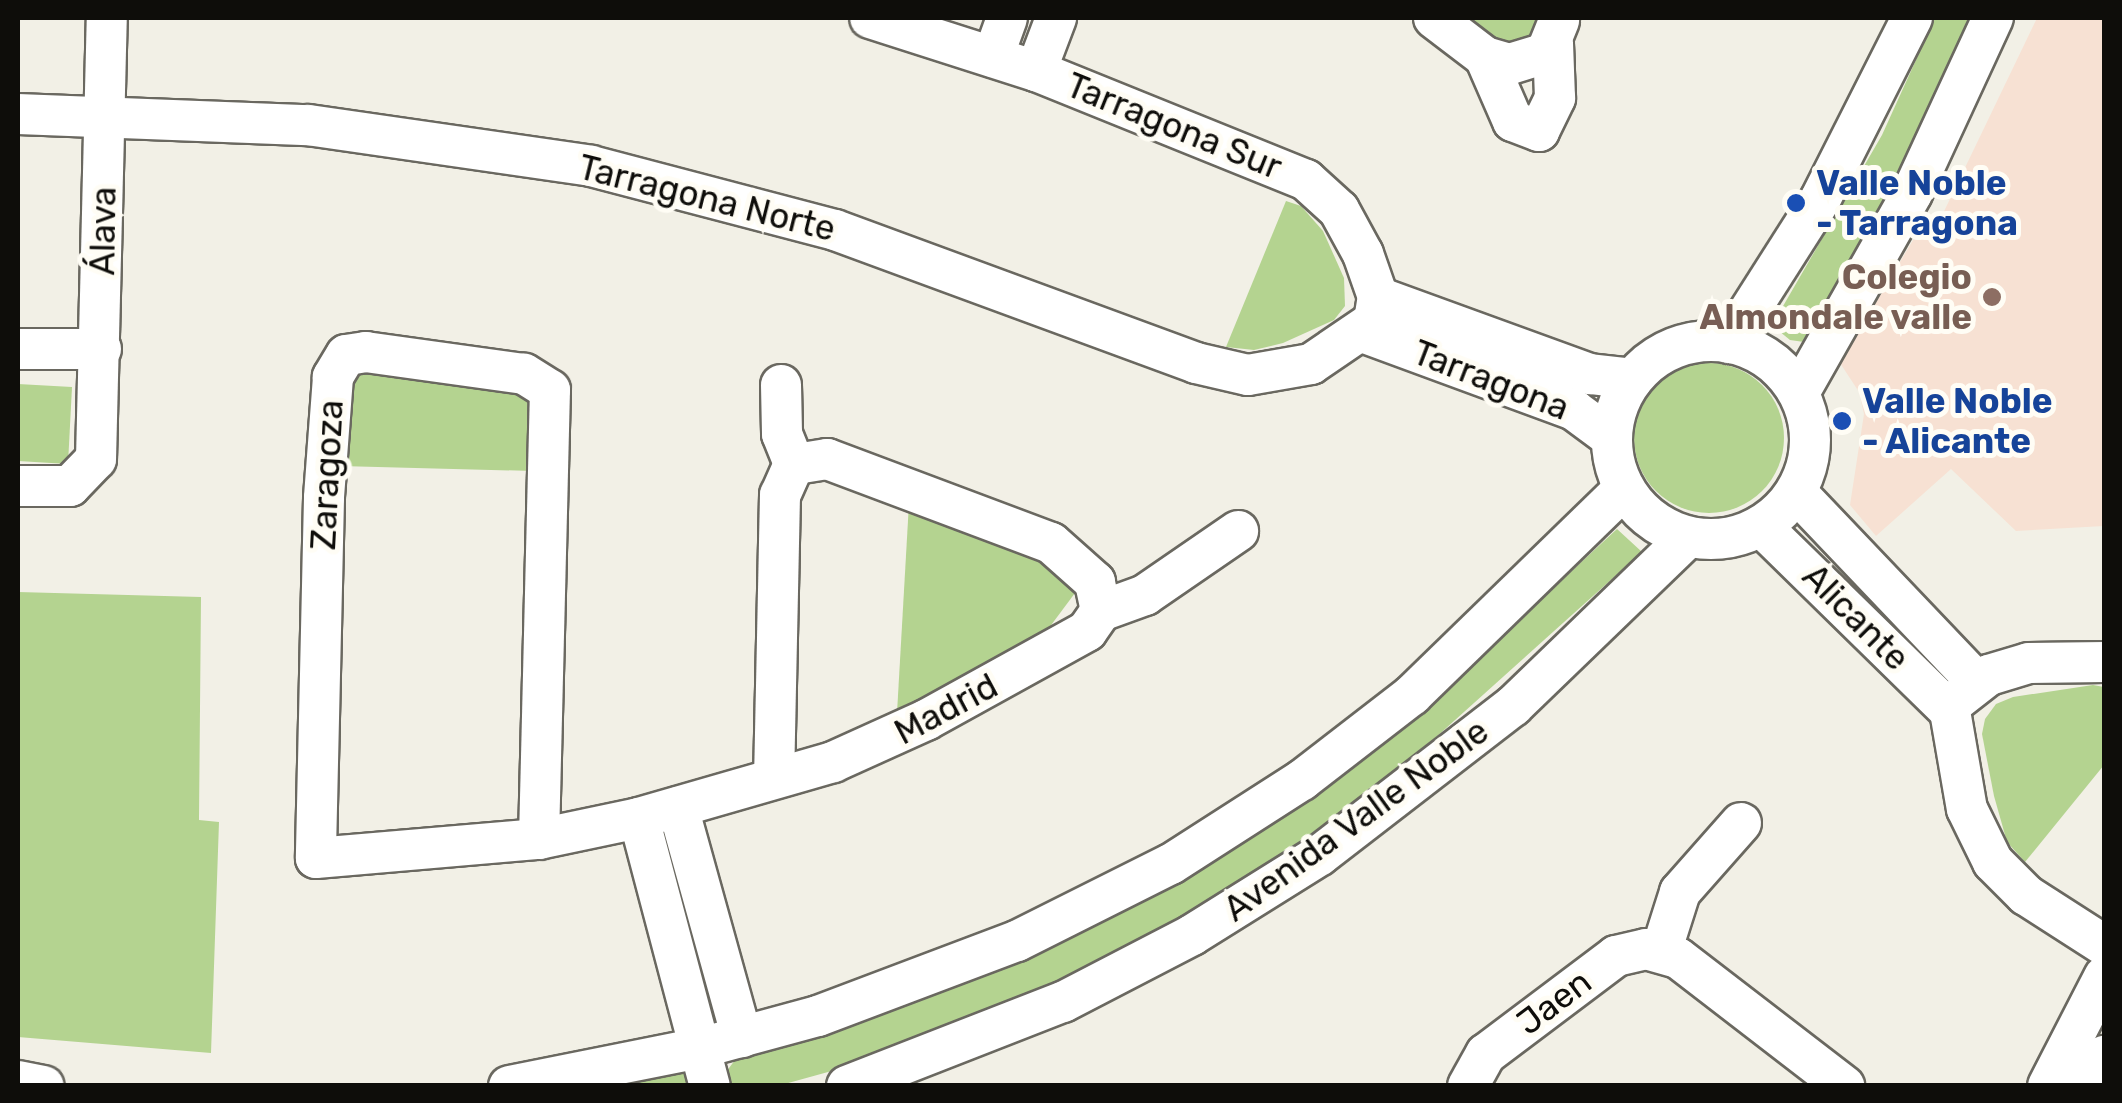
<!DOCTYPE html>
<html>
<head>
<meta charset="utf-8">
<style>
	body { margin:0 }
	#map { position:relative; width:2122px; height:1103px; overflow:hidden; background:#f2f0e6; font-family:Rubik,sans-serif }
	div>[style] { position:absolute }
	.education>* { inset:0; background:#f7e1d3 }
	.green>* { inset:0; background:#b4d390 }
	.round { border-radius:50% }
	.roads { filter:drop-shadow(2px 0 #6a6860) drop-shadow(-2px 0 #6a6860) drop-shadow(0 2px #6a6860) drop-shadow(0 -2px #6a6860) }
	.minor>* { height:40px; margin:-20px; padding:0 20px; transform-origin:20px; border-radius:20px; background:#fff }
	.minor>.ring { margin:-20px; padding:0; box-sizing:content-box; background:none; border:40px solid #fff; border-radius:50% }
	.dots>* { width:28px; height:28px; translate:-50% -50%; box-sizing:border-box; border:5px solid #fffdf5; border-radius:50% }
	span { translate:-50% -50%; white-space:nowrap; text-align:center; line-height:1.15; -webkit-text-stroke:10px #fffdf5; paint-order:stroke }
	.street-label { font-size:35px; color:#0e0d0a }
	.transit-label { font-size:35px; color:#164399; font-weight:700 }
	.left { translate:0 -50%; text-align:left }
	.education-label { font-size:35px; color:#785e54; font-weight:700 }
	.right { translate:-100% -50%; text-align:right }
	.frame { position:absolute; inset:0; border:20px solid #0e0d0a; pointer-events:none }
</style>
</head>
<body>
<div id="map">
	<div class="education">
		<div style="clip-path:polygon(2037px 18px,2104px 18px,2104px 526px,2016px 531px,1951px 469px,1876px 536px,1850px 505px,1864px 414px,1859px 392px,1840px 363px,1919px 230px,1936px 228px)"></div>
	</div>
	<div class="green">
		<div style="clip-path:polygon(1463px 18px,1550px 18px,1534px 38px,1514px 45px,1491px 39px)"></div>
		<div style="clip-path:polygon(1935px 18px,1971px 18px,1872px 228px,1814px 330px,1804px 342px,1790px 340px,1774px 327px,1775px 320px,1882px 135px)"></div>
		<div style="clip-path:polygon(1286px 201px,1301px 206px,1323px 231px,1344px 278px,1345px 306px,1334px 320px,1283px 343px,1254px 350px,1226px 347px)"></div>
		<div class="round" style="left:1634px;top:363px;width:150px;height:150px"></div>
		<div style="clip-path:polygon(353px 364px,510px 384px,534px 397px,534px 471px,340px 466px)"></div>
		<div style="clip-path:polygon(18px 384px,72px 387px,68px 464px,18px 461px)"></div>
		<div style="clip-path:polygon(909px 503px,1045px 552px,1075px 593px,1040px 640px,897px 713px)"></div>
		<div style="clip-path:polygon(1617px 529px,1642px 552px,1385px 783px,1263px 868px,1154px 933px,1017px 1001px,875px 1059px,781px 1085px,729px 1085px,726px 1072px,735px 1060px,864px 1020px,993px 970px,1427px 705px)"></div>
		<div style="clip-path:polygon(18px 592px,201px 597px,199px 820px,219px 822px,211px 1053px,18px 1037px)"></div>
		<div style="clip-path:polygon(2093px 685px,2104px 687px,2104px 765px,2025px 862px,2007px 842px,1994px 796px,1982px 734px,1985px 719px,1996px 704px,2013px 697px)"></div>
		<div style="clip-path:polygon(684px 1071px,691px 1086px,603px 1086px)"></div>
	</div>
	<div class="roads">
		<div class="minor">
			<div style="left:1434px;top:18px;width:64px;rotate:37.4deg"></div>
			<div style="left:1485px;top:57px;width:26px;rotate:16deg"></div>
			<div style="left:1510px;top:64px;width:38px;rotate:-17deg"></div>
			<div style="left:1546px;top:53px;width:35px;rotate:-68deg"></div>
			<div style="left:993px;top:57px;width:41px;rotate:-70.3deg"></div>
			<div style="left:1485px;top:57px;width:70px;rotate:66.4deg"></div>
			<div style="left:1513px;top:121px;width:28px;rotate:21deg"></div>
			<div style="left:1539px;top:131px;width:37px;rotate:-64deg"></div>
			<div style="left:1555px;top:98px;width:55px;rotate:-92.1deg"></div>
			<div style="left:1036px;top:71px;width:57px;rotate:-69.3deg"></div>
			<div style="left:18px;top:114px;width:290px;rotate:2.2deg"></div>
			<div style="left:308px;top:125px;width:286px;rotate:8.2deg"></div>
			<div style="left:591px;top:166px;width:252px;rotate:14.7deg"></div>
			<div style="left:835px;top:230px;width:385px;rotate:20.2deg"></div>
			<div style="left:1196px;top:363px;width:53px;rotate:13deg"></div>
			<div style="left:1248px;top:375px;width:64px;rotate:-9.9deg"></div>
			<div style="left:1311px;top:364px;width:76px;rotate:-34.3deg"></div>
			<div style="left:1374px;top:321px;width:24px;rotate:-81deg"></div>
			<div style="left:1378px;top:297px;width:46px;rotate:-109.2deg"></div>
			<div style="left:1363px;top:254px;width:50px;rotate:-118.6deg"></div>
			<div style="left:1339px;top:210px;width:45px;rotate:-137.7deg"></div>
			<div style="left:1306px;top:180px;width:291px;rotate:-158deg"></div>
			<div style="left:1036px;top:71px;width:174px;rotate:-162.3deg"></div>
			<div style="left:1378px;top:297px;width:226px;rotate:20deg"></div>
			<div style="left:1590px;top:374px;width:43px;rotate:6.6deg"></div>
			<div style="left:1365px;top:333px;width:223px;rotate:20.2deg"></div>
			<div style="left:1574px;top:410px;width:47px;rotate:36.4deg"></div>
			<div class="ring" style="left:1612px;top:341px;width:158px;height:158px"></div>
			<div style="left:1729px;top:343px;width:169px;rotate:-57.5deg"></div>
			<div style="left:1820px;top:200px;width:204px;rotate:-63.2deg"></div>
			<div style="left:18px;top:349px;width:83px"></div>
			<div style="left:781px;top:385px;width:49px;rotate:88.8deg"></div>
			<div style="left:782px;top:434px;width:32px;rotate:68deg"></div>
			<div style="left:1799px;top:393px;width:230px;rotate:-60.5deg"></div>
			<div style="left:1912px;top:193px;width:193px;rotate:-65.2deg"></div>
			<div style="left:18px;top:486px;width:52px"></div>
			<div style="left:70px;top:486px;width:37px;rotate:-46deg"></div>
			<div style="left:96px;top:459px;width:441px;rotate:-88.6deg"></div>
			<div style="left:1796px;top:492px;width:262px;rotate:46.4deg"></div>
			<div style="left:1761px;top:526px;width:264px;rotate:44.4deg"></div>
			<div style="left:1950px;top:711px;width:99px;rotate:80.2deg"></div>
			<div style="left:1967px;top:809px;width:59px;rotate:63.9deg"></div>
			<div style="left:1993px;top:862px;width:47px;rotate:45deg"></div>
			<div style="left:2026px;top:895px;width:93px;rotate:32.7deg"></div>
			<div style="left:1101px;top:611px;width:47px;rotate:-20deg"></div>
			<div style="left:1145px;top:595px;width:113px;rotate:-34.5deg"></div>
			<div style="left:1958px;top:699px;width:39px;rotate:-38deg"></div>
			<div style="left:1989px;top:675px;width:42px;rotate:-16.7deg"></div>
			<div style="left:2029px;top:663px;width:75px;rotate:-0.8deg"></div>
			<div style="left:678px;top:807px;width:239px;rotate:74.5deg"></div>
			<div style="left:639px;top:818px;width:277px;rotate:75.2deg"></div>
			<div style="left:539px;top:839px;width:449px;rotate:-88.6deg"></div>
			<div style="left:550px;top:390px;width:31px;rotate:-148deg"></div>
			<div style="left:524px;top:374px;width:160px;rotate:-172.1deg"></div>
			<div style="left:366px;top:352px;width:20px;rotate:171deg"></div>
			<div style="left:346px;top:355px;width:26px;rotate:121deg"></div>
			<div style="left:333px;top:377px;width:121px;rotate:94.3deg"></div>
			<div style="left:324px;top:498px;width:360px;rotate:91.3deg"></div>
			<div style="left:316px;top:858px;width:224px;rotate:-4.9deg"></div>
			<div style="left:539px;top:839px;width:102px;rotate:-11.9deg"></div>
			<div style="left:639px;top:818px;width:202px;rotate:-16.1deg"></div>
			<div style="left:833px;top:762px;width:102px;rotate:-24.3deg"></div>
			<div style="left:926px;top:720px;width:184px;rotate:-28.9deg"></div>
			<div style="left:1087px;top:631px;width:24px;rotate:-55deg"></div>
			<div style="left:1101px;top:611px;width:30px;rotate:-102deg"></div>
			<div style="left:1095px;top:582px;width:59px;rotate:-138.4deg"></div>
			<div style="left:1051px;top:543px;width:239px;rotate:-159.4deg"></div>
			<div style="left:827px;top:459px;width:33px;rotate:171deg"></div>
			<div style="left:794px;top:464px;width:34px;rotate:114deg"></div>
			<div style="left:780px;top:495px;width:282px;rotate:91.2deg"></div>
			<div style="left:1661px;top:952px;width:63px;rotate:-72.4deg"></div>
			<div style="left:1680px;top:892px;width:92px;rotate:-48.5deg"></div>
			<div style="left:18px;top:1081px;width:26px;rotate:11deg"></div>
			<div style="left:509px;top:1086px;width:195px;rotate:-11.3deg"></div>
			<div style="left:700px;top:1048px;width:122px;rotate:-15.2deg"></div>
			<div style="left:818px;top:1016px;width:213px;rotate:-20.7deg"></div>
			<div style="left:1017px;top:941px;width:172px;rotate:-26.6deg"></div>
			<div style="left:1171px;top:864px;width:156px;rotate:-32.7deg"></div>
			<div style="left:1302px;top:780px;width:139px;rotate:-37.7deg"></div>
			<div style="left:1412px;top:695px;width:296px;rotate:-44.2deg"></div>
			<div style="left:847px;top:1086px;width:232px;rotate:-21.3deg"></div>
			<div style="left:1063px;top:1002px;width:145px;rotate:-27.4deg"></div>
			<div style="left:1192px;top:935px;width:151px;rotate:-32deg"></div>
			<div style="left:1320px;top:855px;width:244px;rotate:-37.7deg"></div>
			<div style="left:1513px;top:706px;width:243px;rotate:-44deg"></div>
			<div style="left:1468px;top:1086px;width:37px;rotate:-61deg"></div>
			<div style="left:1486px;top:1054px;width:163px;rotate:-37deg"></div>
			<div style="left:1616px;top:956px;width:31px;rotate:-13deg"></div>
			<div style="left:1646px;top:949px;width:33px;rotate:16deg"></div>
			<div style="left:1678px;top:958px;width:210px;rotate:37.6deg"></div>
			<div style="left:2048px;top:1086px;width:123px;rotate:-62.8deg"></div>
			<div style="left:2089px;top:1086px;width:34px;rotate:-63deg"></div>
		</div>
	</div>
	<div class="dots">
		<div style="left:1796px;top:203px;background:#1a4fb4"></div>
		<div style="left:1992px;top:297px;background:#8d6e63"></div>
		<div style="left:1842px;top:421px;background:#1a4fb4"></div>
	</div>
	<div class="street-label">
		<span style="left:1174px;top:126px;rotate:22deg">Tarragona Sur</span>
		<span style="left:707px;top:198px;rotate:14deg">Tarragona Norte</span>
		<span style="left:103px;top:231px;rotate:-89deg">Álava</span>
		<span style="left:1491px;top:380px;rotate:21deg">Tarragona</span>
		<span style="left:327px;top:475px;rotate:-87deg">Zaragoza</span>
		<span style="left:1856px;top:617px;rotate:45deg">Alicante</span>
		<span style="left:946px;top:709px;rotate:-28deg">Madrid</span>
		<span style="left:1356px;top:820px;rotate:-36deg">Avenida Valle Noble</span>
		<span style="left:1554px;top:1002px;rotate:-37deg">Jaen</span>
	</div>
	<div class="transit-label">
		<span class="left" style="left:1816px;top:203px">Valle Noble<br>- Tarragona</span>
		<span class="left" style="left:1862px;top:421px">Valle Noble<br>- Alicante</span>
	</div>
	<div class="education-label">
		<span class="right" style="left:1972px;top:297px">Colegio<br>Almondale valle</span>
	</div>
	<div class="frame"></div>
</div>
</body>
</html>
